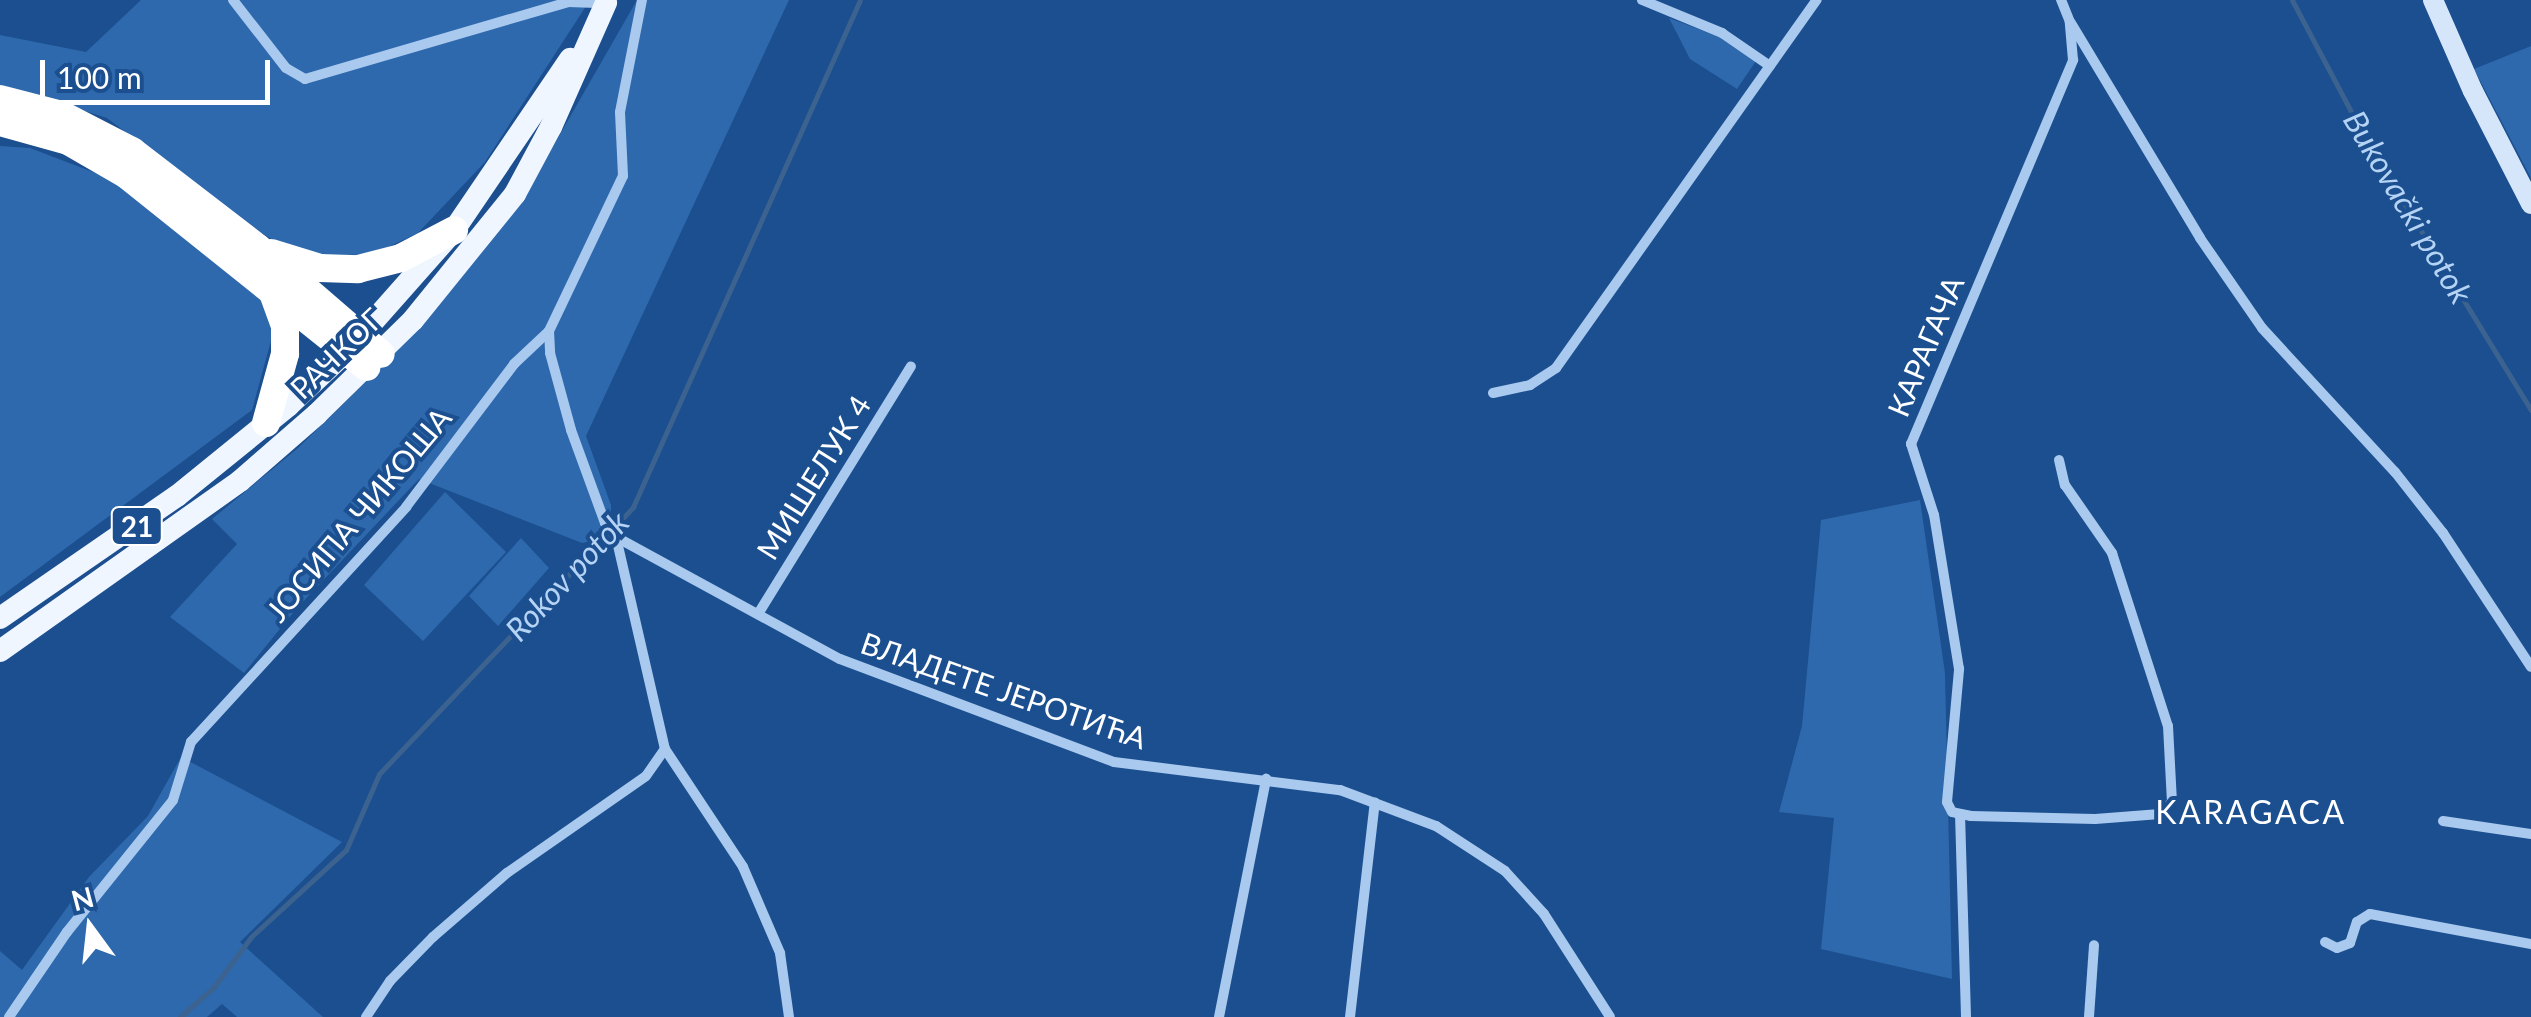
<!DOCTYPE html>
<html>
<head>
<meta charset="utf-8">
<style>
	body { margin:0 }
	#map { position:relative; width:2531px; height:1017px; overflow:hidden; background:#1b4f8f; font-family:Lato,sans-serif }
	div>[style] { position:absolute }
	.green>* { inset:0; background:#2e69ad }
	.stream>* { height:5px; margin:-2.5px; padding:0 2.5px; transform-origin:2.5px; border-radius:2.5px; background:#3c6290 }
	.street>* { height:10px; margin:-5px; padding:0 5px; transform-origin:5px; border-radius:5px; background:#a9c9ee }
	.secondary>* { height:20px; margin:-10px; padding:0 10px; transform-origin:10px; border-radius:10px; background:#d6e6fa }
	.primary>* { height:22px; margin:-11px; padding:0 11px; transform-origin:11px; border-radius:11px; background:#f0f6ff }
	.highway>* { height:28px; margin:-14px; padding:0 14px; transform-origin:14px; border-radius:14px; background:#fff }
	span { translate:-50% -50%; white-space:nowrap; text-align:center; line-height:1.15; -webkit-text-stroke:8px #1b4f8f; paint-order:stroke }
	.shield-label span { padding:2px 8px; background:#1b4f8f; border:2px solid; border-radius:8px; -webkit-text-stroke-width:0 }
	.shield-label { font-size:28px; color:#fff; font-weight:700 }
	.street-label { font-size:30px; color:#fff }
	.water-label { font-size:32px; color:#b5d3f5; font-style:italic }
	.neighbourhood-label { font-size:32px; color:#fff; letter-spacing:2.5px }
	.north { position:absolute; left:40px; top:877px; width:100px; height:100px; -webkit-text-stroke:8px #1b4f8f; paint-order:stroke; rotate:345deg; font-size:28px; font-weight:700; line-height:40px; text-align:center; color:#fff }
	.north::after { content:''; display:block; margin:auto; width:35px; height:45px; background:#fff; clip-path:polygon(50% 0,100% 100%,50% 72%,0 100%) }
	.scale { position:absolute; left:40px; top:60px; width:230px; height:45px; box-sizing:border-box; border:5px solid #fff; border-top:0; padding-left:12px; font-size:30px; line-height:35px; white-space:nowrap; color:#fff; -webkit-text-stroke:8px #1b4f8f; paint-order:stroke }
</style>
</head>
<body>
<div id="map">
	<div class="green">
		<div style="clip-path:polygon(141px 0,590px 0,485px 162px,418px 233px,373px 254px,328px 256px,290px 250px,246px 224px,107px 118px,18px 90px,0 89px,0 35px,86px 52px)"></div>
		<div style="clip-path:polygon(637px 0,789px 0,586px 436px,611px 505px,611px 537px,582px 543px,419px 479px,297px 608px,244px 673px,170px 617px,237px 544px,212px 519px,298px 448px,378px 370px,520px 204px)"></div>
		<div style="clip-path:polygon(1669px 18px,1720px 37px,1756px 61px,1737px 89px,1690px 59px)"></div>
		<div style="clip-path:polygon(2531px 46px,2531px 178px,2474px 69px)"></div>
		<div style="clip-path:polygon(0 146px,30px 148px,119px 182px,260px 293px,274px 330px,252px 410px,0 597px)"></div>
		<div style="clip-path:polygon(445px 492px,506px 552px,423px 641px,364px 585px)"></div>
		<div style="clip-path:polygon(1920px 500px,1945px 673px,1952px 979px,1821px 949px,1834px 818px,1779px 812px,1802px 726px,1821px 520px)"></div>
		<div style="clip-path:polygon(521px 538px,549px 568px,498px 626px,469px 596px)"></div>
		<div style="clip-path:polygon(181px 757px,342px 842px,240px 942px,323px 1017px,237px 1017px,222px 1004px,207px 1017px,0 1017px,0 951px,22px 970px,89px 877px,148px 816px)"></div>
	</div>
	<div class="stream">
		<div style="left:2292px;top:0;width:169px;rotate:62.1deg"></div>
		<div style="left:2371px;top:149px;width:306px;rotate:58.5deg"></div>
		<div style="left:180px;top:1017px;width:45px;rotate:-41.4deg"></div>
		<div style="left:214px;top:987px;width:62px;rotate:-53.5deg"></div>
		<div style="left:251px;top:937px;width:129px;rotate:-42.5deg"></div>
		<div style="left:346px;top:850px;width:83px;rotate:-66.5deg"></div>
		<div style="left:379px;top:774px;width:369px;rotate:-46.4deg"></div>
		<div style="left:633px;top:507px;width:555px;rotate:-65.88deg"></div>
	</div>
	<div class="street">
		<div style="left:233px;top:0;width:86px;rotate:52.1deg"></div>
		<div style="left:286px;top:68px;width:22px;rotate:30deg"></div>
		<div style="left:305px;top:79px;width:274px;rotate:-16.3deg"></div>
		<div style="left:568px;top:2px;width:36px;rotate:2deg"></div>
		<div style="left:1642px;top:0;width:87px;rotate:22.4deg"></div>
		<div style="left:1722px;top:33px;width:58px;rotate:34.5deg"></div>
		<div style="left:2071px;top:23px;width:251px;rotate:59deg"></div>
		<div style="left:2200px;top:238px;width:109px;rotate:55.4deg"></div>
		<div style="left:2262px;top:328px;width:196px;rotate:47.3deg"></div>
		<div style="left:2395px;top:472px;width:78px;rotate:51.8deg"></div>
		<div style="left:2443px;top:533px;width:160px;rotate:56.7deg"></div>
		<div style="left:549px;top:331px;width:22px;rotate:87deg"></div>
		<div style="left:550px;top:353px;width:80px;rotate:74.7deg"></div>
		<div style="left:571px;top:430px;width:99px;rotate:69.9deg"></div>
		<div style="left:605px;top:523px;width:18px;rotate:52deg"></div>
		<div style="left:616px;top:537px;width:218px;rotate:77deg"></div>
		<div style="left:665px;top:749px;width:141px;rotate:56.5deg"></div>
		<div style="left:743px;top:867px;width:94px;rotate:66.7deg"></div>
		<div style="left:780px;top:953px;width:65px;rotate:82deg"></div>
		<div style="left:1493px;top:393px;width:38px;rotate:-12deg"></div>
		<div style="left:1530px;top:385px;width:31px;rotate:-33deg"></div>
		<div style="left:1556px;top:368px;width:451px;rotate:-54.7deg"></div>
		<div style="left:2059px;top:460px;width:26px;rotate:77deg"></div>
		<div style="left:2065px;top:485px;width:83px;rotate:55.3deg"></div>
		<div style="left:2112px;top:553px;width:182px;rotate:72.1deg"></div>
		<div style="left:2168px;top:726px;width:76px;rotate:87deg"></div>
		<div style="left:2172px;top:802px;width:17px;rotate:135deg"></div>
		<div style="left:2160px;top:814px;width:65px;rotate:175.6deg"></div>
		<div style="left:2095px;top:819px;width:124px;rotate:-178.6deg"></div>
		<div style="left:1971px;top:816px;width:19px;rotate:-168deg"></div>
		<div style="left:1952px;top:812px;width:11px;rotate:-117deg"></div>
		<div style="left:1947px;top:802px;width:134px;rotate:-84.8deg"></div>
		<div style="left:1959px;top:669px;width:156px;rotate:-99.2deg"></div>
		<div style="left:1934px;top:515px;width:75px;rotate:-107.9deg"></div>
		<div style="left:1911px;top:444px;width:417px;rotate:-67.1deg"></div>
		<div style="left:2073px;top:60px;width:38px;rotate:-95deg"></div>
		<div style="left:2070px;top:22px;width:24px;rotate:-112deg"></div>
		<div style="left:616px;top:537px;width:255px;rotate:28.6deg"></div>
		<div style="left:840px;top:659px;width:293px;rotate:20.6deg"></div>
		<div style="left:1114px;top:762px;width:228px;rotate:7.1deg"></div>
		<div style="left:1340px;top:790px;width:103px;rotate:20.6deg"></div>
		<div style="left:1436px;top:826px;width:82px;rotate:33.1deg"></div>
		<div style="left:1505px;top:871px;width:58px;rotate:47.8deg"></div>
		<div style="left:1544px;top:914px;width:122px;rotate:57.3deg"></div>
		<div style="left:758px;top:614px;width:291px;rotate:-58.3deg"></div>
		<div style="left:1960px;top:814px;width:203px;rotate:88.3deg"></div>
		<div style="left:2443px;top:821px;width:89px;rotate:8.4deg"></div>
		<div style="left:2325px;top:942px;width:13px;rotate:27deg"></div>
		<div style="left:2337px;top:948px;width:14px;rotate:-21deg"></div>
		<div style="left:2350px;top:943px;width:22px;rotate:-72deg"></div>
		<div style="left:2357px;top:922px;width:15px;rotate:-32deg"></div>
		<div style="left:2370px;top:914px;width:164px;rotate:10.6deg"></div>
		<div style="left:9px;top:1017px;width:103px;rotate:-55.7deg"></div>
		<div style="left:67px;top:932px;width:169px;rotate:-51.2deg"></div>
		<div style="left:173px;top:800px;width:61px;rotate:-72.8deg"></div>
		<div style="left:191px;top:742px;width:319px;rotate:-47.5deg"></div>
		<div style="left:406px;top:507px;width:179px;rotate:-52.9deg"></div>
		<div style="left:514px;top:364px;width:48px;rotate:-43.3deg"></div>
		<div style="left:549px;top:331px;width:172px;rotate:-64.5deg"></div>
		<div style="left:623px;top:176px;width:64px;rotate:-92.7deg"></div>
		<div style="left:620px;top:112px;width:114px;rotate:-78.9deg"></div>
		<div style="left:366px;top:1017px;width:43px;rotate:-56.3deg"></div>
		<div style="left:390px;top:981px;width:62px;rotate:-45.7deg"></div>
		<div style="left:433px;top:937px;width:98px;rotate:-40.9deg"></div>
		<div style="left:507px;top:873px;width:169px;rotate:-34.9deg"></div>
		<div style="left:646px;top:776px;width:33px;rotate:-55deg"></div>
		<div style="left:1219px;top:1017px;width:243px;rotate:-78.8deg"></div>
		<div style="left:1350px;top:1017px;width:216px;rotate:-83.4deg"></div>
		<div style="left:2089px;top:1017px;width:72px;rotate:-86deg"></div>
	</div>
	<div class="secondary">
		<div style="left:2433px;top:0;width:99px;rotate:66.3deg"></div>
		<div style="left:2473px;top:91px;width:127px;rotate:62.8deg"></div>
	</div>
	<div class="primary">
		<div style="left:0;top:618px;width:215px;rotate:-34.6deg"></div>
		<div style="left:177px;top:496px;width:143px;rotate:-39deg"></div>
		<div style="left:288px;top:406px;width:82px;rotate:-43deg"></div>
		<div style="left:348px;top:350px;width:160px;rotate:-48.5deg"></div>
		<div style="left:454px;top:230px;width:207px;rotate:-55.8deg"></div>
		<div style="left:0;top:651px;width:294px;rotate:-35.3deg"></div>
		<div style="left:240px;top:481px;width:102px;rotate:-41deg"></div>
		<div style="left:317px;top:414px;width:134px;rotate:-44.4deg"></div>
		<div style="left:413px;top:320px;width:162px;rotate:-51deg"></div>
		<div style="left:515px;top:194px;width:76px;rotate:-61.8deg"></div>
		<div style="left:551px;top:127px;width:136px;rotate:-66.1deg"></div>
	</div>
	<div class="highway">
		<div style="left:0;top:99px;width:64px;rotate:14.5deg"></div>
		<div style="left:62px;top:115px;width:79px;rotate:27.2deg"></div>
		<div style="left:132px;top:151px;width:159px;rotate:37.6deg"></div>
		<div style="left:258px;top:248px;width:162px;rotate:40.8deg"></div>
		<div style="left:0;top:122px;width:71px;rotate:15.6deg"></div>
		<div style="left:68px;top:141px;width:68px;rotate:30deg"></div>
		<div style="left:127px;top:175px;width:307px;rotate:38.7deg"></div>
		<div style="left:271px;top:253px;width:51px;rotate:17deg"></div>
		<div style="left:320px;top:268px;width:38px;rotate:2deg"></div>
		<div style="left:358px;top:269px;width:44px;rotate:-14.3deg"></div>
		<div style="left:401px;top:258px;width:60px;rotate:-27.8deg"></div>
		<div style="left:266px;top:423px;width:72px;rotate:-74.6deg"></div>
		<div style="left:285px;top:354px;width:28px;rotate:-90deg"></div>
		<div style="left:285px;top:326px;width:38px;rotate:-110deg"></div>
	</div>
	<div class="shield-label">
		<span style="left:137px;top:526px">21</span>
	</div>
	<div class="street-label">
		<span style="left:1925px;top:346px;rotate:-67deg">КАРАГАЧА</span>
		<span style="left:336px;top:353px;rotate:-44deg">РАЧКОГ</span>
		<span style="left:813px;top:477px;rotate:-58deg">МИШЕЛУК 4</span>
		<span style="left:358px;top:514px;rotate:-50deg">ЈОСИПА ЧИКОША</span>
		<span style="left:1004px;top:690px;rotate:19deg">ВЛАДЕТЕ ЈЕРОТИЋА</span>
	</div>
	<div class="water-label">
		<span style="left:2408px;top:207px;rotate:59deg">Bukovački potok</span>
		<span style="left:567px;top:576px;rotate:-47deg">Rokov potok</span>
	</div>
	<div class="neighbourhood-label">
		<span style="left:2251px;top:812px">KARAGACA</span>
	</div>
	<div class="north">N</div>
	<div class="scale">100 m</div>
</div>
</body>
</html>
